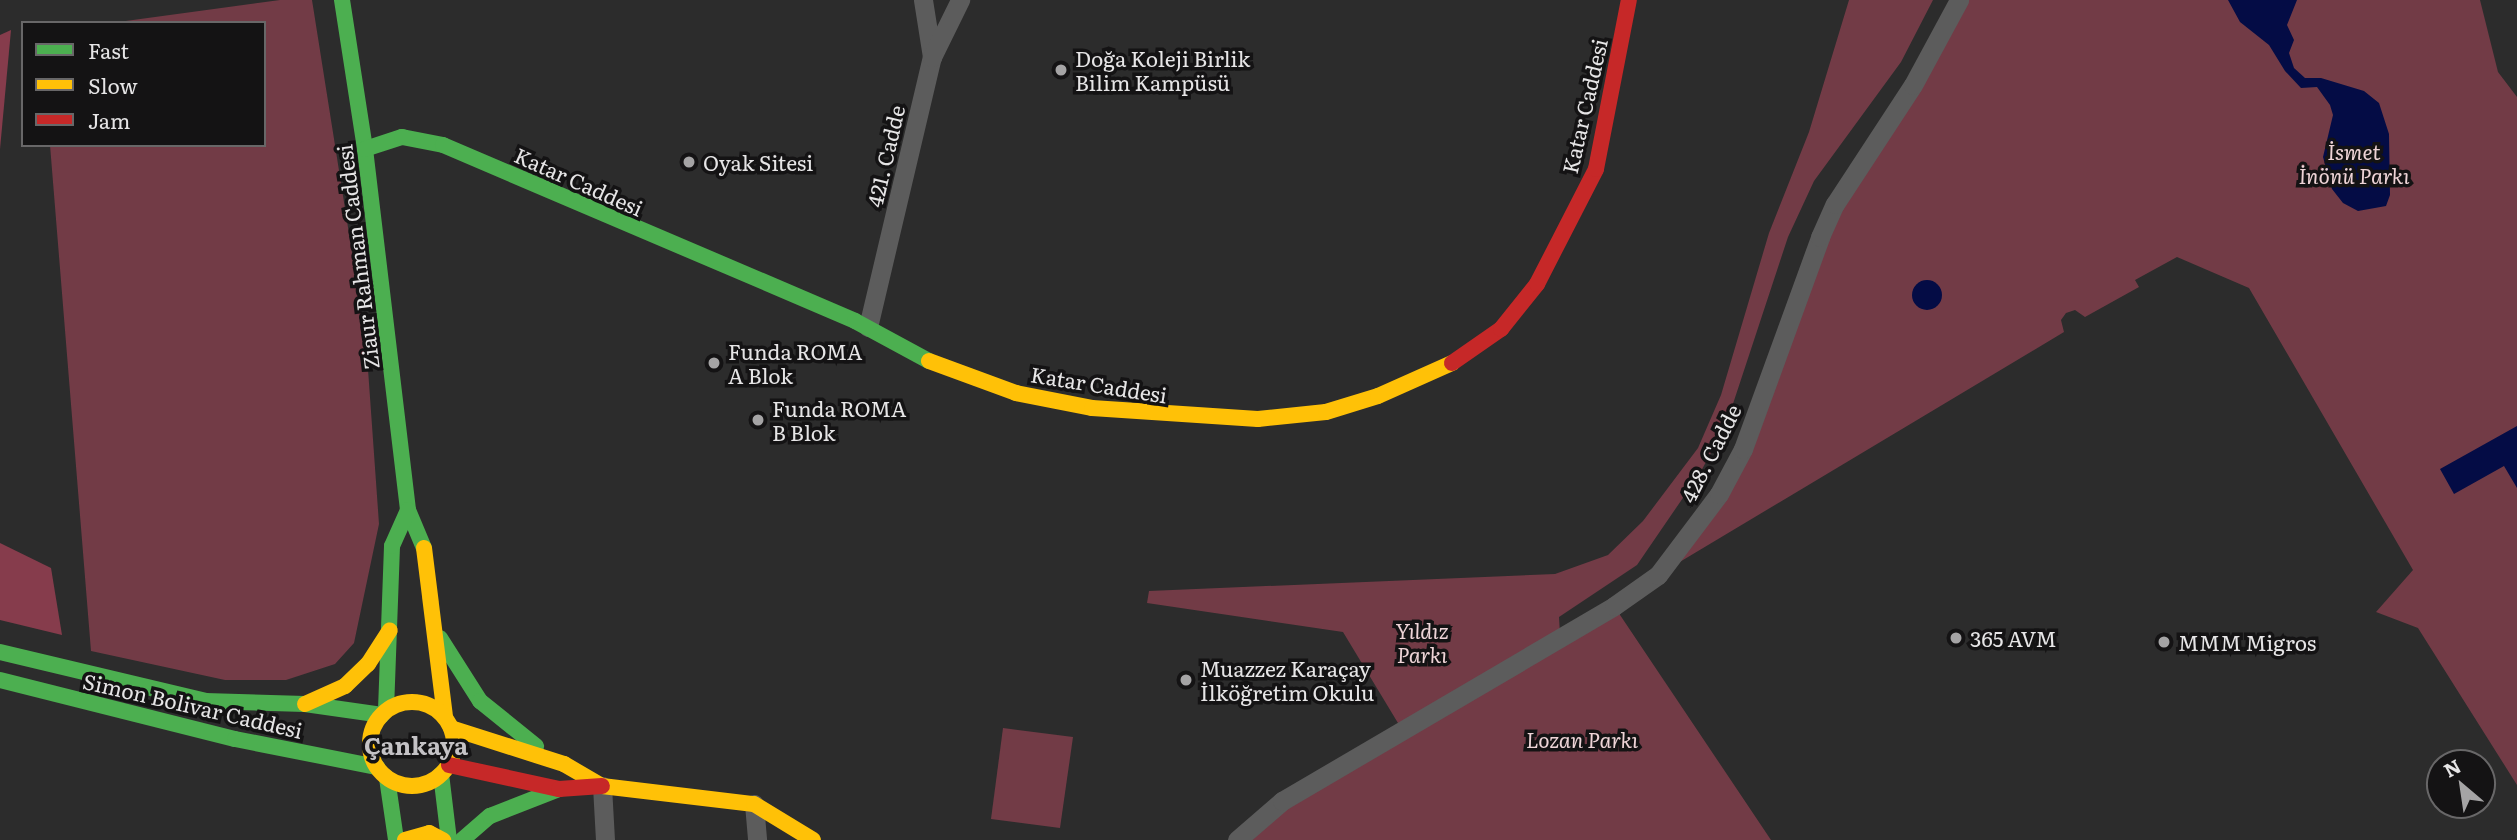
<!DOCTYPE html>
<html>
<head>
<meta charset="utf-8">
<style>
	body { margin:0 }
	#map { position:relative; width:2517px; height:840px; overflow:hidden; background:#2c2c2c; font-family:Literata,serif }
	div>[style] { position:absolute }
	.green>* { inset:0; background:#723b46 }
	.forest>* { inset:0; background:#863c4c }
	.water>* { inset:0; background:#040c45 }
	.round { border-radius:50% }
	.street>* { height:19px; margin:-9.5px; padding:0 9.5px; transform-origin:9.5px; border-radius:9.5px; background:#5c5c5c }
	.fast>* { height:16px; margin:-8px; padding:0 8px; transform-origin:8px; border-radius:8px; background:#4caf50 }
	.slow>* { height:16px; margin:-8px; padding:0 8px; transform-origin:8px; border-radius:8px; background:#ffc107 }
	.slow>.ring { margin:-8px; padding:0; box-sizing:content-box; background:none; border:16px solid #ffc107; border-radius:50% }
	.jam>* { height:16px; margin:-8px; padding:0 8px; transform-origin:8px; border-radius:8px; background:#c62828 }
	.dots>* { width:19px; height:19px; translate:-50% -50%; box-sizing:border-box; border:4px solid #141314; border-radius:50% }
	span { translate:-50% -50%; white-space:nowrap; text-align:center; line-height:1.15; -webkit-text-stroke:7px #141314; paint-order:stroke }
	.poi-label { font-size:21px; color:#e6e5e6 }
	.left { translate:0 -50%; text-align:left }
	.street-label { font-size:21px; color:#e6e5e6 }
	.park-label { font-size:21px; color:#eed4d7; font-style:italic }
	.quarter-label { font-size:24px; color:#c4c2c5; font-weight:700 }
	.legend { position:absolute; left:21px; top:21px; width:245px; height:126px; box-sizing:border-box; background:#141314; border:2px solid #686768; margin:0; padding:9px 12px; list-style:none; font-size:21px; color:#e6e5e6 }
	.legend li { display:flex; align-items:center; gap:14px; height:35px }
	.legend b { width:35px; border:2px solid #686768 }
	.north { position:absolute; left:2426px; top:749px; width:70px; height:70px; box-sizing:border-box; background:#141314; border:2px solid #686768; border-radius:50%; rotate:331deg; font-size:19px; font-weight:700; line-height:28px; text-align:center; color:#e6e5e6 }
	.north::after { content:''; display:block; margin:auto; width:24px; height:32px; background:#a5a4a5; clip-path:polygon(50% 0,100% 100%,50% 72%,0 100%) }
</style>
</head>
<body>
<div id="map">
	<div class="green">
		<div style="clip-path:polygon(280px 0,312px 0,366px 341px,379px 524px,354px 643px,335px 664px,286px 680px,225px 680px,91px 651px,50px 145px,264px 145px,264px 23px,111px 23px)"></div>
		<div style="clip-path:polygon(1849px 0,1933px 0,1901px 62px,1814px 181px,1788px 237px,1726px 425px,1700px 473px,1637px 565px,1559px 617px,1560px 634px,1614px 606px,1771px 840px,1237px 840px,1401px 728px,1343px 632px,1147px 603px,1149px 591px,1555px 574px,1608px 555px,1643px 521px,1698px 448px,1721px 395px,1769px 233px,1809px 132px)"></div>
		<div style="clip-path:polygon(1959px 0,2480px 0,2498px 72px,2517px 97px,2517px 785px,2418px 628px,2376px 612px,2413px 570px,2249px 288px,2177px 257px,2135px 280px,2139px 287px,2085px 317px,2075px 310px,2066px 313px,2061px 320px,2064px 332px,1658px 575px,1719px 494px,1820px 237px)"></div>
		<div style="clip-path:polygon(1003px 728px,1073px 737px,1060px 828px,991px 819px)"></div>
	</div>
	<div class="forest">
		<div style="clip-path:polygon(11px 30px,0 149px,0 35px)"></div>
		<div style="clip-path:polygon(0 543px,51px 568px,62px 635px,0 620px)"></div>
	</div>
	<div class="water">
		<div style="clip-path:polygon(2228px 0,2297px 0,2287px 25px,2294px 40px,2289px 53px,2294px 68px,2305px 78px,2321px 78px,2364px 91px,2379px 103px,2389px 134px,2390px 195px,2386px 206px,2358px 211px,2343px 203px,2332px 189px,2323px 157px,2333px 115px,2330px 105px,2317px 87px,2301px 88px,2285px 71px,2269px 45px,2240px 22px)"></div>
		<div class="round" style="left:1912px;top:280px;width:30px;height:30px"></div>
		<div style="clip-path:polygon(2517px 426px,2517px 488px,2504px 466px,2454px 494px,2440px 469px)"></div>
	</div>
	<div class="street">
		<div style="left:923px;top:0;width:58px;rotate:81deg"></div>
		<div style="left:868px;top:327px;width:277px;rotate:-76.7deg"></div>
		<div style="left:932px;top:57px;width:64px;rotate:-63.8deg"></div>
		<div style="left:602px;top:786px;width:54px;rotate:86.8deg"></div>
		<div style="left:754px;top:804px;width:36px;rotate:85deg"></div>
		<div style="left:1237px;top:840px;width:60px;rotate:-40.9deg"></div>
		<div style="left:1282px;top:801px;width:385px;rotate:-30.4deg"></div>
		<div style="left:1614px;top:606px;width:54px;rotate:-35.2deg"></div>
		<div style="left:1658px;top:575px;width:101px;rotate:-53deg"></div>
		<div style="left:1719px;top:494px;width:51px;rotate:-61.9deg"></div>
		<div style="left:1743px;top:449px;width:226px;rotate:-70deg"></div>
		<div style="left:1820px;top:237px;width:36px;rotate:-66deg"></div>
		<div style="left:1835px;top:204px;width:142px;rotate:-56.8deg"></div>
		<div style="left:1913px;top:85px;width:97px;rotate:-61.6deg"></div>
	</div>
	<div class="fast">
		<div style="left:342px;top:0;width:151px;rotate:81.2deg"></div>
		<div style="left:365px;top:149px;width:364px;rotate:83.2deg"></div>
		<div style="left:408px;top:510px;width:41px;rotate:67.2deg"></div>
		<div style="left:365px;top:149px;width:39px;rotate:-18deg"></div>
		<div style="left:402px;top:137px;width:42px;rotate:11deg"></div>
		<div style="left:443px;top:145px;width:448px;rotate:23.1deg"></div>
		<div style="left:855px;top:321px;width:84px;rotate:28.4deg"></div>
		<div style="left:440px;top:638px;width:75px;rotate:57.6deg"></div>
		<div style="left:480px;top:701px;width:72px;rotate:38.8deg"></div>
		<div style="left:0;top:652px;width:211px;rotate:13.4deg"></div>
		<div style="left:205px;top:701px;width:100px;rotate:1.7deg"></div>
		<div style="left:305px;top:704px;width:78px;rotate:8.1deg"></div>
		<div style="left:0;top:680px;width:242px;rotate:14.1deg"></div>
		<div style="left:235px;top:739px;width:145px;rotate:11.2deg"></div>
		<div style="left:386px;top:710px;width:164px;rotate:-87.9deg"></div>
		<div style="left:392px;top:546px;width:39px;rotate:-66deg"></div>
		<div style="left:441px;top:774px;width:66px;rotate:83.1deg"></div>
		<div style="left:387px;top:778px;width:63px;rotate:81.7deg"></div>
		<div style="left:462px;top:840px;width:37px;rotate:-41deg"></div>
		<div style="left:490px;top:816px;width:74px;rotate:-21.4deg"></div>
	</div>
	<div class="slow">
		<div style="left:929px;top:361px;width:93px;rotate:20.2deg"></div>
		<div style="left:1016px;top:393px;width:77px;rotate:11.2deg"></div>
		<div style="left:1092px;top:408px;width:166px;rotate:3.8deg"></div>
		<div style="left:1258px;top:419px;width:68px;rotate:-5.9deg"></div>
		<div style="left:1326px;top:412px;width:54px;rotate:-17.1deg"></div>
		<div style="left:1378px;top:396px;width:81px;rotate:-24deg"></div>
		<div style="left:424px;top:548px;width:170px;rotate:82.9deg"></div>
		<div class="ring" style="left:370px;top:702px;width:68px;height:68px"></div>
		<div style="left:305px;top:704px;width:44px;rotate:-24.2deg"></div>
		<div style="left:345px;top:686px;width:32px;rotate:-44deg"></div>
		<div style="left:368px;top:664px;width:40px;rotate:-57.1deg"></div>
		<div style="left:451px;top:728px;width:119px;rotate:17.7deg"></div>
		<div style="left:564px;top:764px;width:44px;rotate:30.1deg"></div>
		<div style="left:602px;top:786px;width:153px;rotate:6.8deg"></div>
		<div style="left:754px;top:804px;width:69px;rotate:31.4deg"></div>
		<div style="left:405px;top:840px;width:25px;rotate:-16deg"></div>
		<div style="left:429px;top:833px;width:16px;rotate:27deg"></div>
	</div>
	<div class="jam">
		<div style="left:1452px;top:363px;width:60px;rotate:-34.8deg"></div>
		<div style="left:1501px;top:329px;width:58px;rotate:-51.3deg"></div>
		<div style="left:1537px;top:284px;width:129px;rotate:-62.8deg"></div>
		<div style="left:1596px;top:169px;width:172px;rotate:-79deg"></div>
		<div style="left:449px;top:765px;width:113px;rotate:12.3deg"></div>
		<div style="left:559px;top:789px;width:43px;rotate:-4deg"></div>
	</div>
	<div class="dots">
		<div style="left:1061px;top:70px;background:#a5a4a5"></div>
		<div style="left:689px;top:162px;background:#a5a4a5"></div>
		<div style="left:714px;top:363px;background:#a5a4a5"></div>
		<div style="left:758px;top:420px;background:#a5a4a5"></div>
		<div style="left:1956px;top:638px;background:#a5a4a5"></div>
		<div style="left:2164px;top:642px;background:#a5a4a5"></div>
		<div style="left:1186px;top:680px;background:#a5a4a5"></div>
	</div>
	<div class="poi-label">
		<span class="left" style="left:1075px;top:70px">Doğa Koleji Birlik<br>Bilim Kampüsü</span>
		<span class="left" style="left:703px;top:162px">Oyak Sitesi</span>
		<span class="left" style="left:728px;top:363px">Funda ROMA<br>A Blok</span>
		<span class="left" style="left:772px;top:420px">Funda ROMA<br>B Blok</span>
		<span class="left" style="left:1970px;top:638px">365 AVM</span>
		<span class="left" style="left:2178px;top:642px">MMM Migros</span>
		<span class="left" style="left:1200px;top:680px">Muazzez Karaçay<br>İlköğretim Okulu</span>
	</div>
	<div class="street-label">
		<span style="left:1584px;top:106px;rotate:-77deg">Katar Caddesi</span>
		<span style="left:885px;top:156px;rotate:-77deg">421. Cadde</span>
		<span style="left:579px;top:181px;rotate:24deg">Katar Caddesi</span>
		<span style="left:357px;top:257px;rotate:-97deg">Ziaur Rahman Caddesi</span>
		<span style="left:1099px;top:384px;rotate:9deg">Katar Caddesi</span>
		<span style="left:1710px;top:453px;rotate:-63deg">428. Cadde</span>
		<span style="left:193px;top:705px;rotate:13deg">Simon Bolivar Caddesi</span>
	</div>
	<div class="park-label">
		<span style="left:2354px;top:163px">İsmet<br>İnönü Parkı</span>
		<span style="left:1422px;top:642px">Yıldız<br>Parkı</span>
		<span style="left:1582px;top:739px">Lozan Parkı</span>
	</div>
	<div class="quarter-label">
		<span style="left:416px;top:745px">Çankaya</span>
	</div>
	<ul class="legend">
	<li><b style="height:9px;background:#4caf50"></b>Fast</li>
	<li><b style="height:9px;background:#ffc107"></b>Slow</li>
	<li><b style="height:9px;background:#c62828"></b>Jam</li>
	</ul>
	<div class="north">N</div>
</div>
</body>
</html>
